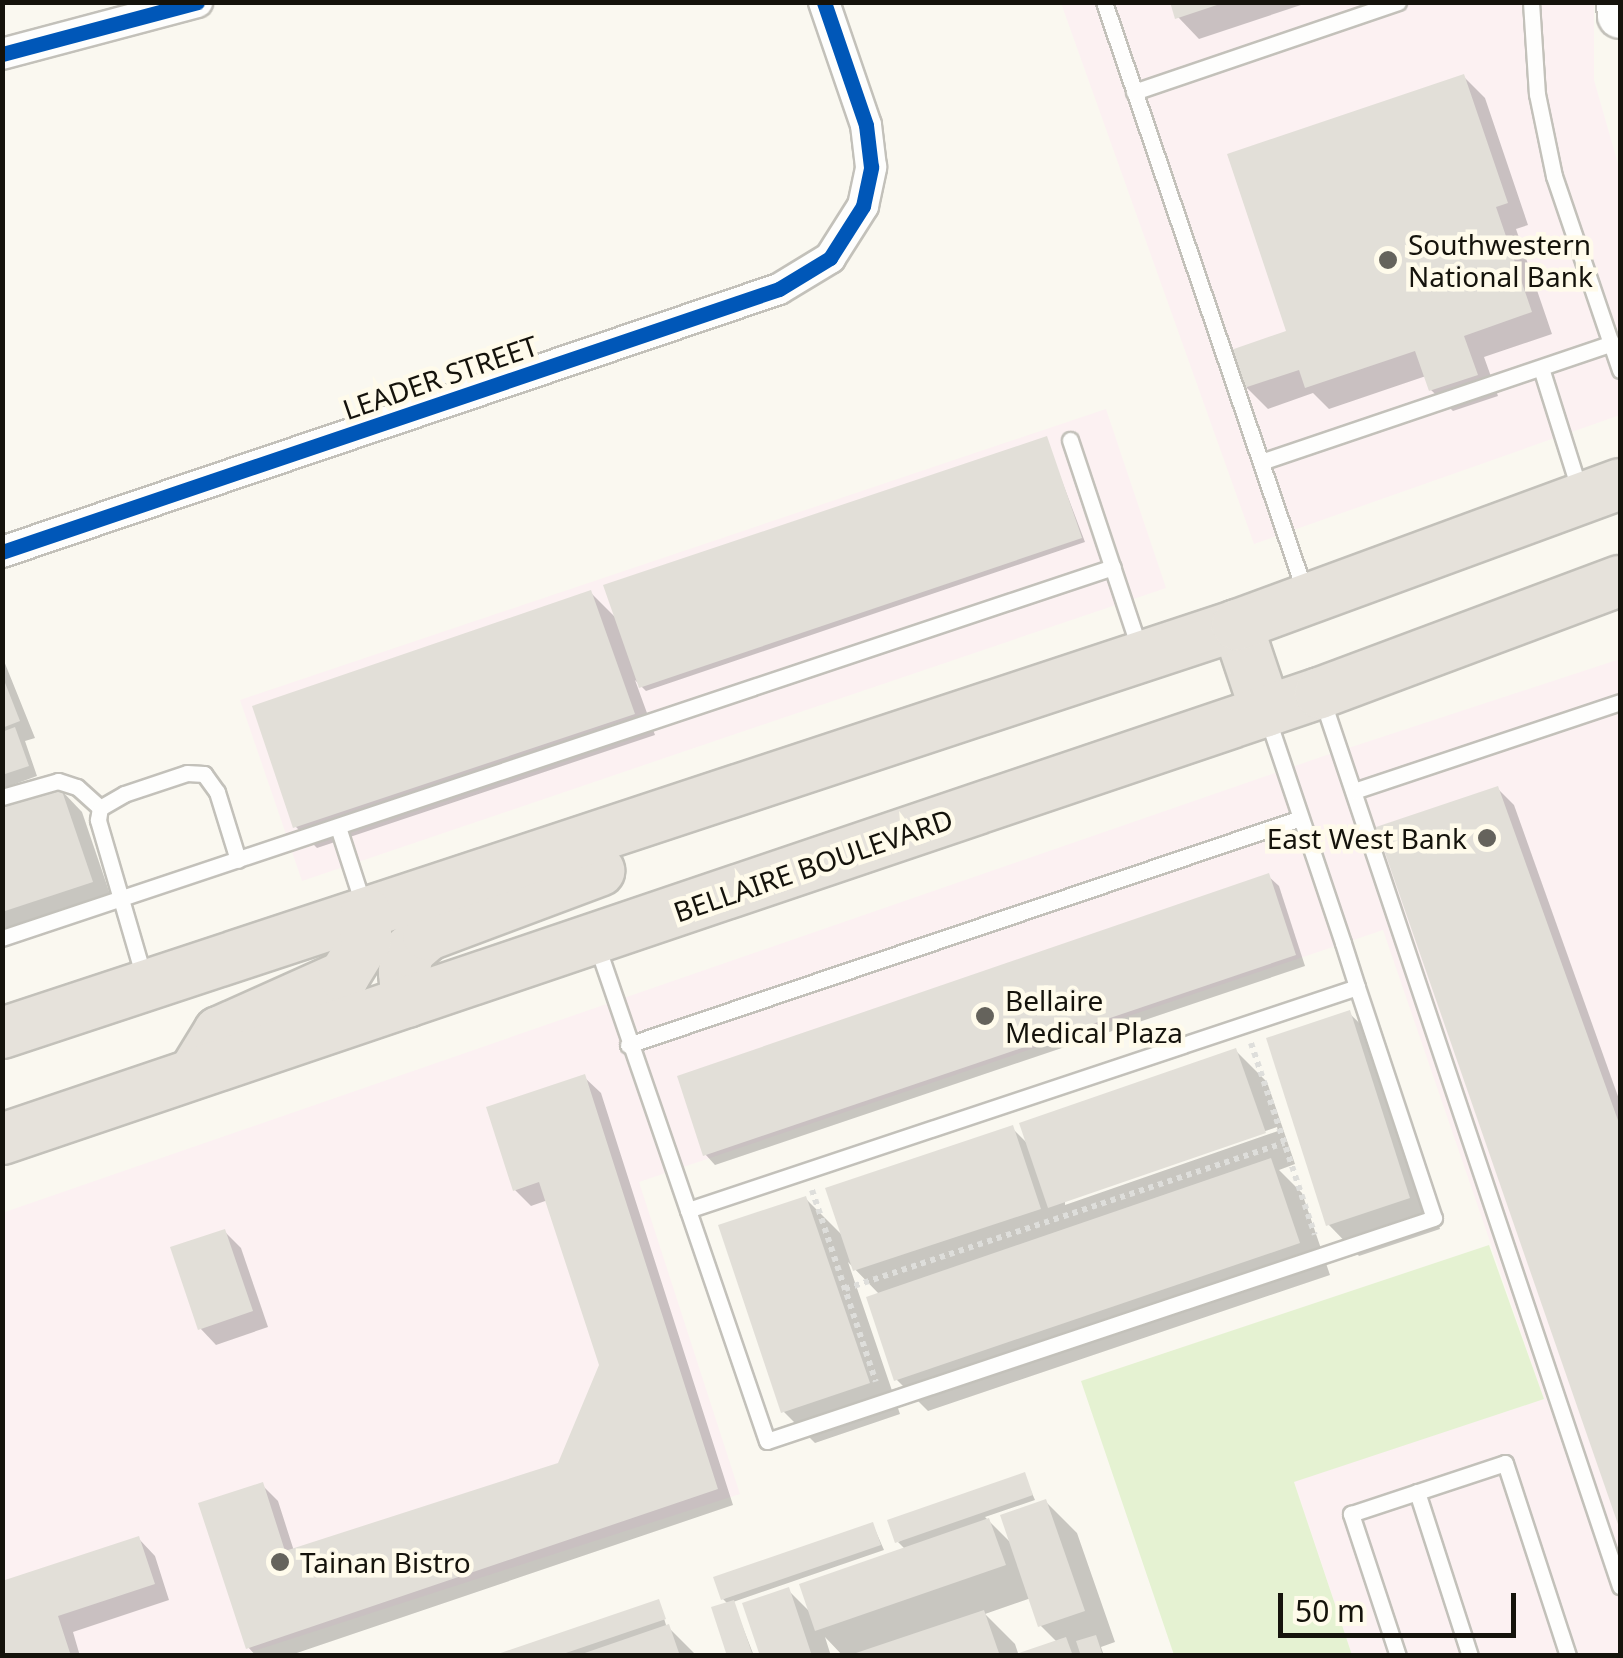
<!DOCTYPE html>
<html>
<head>
<meta charset="utf-8">
<style>
	body { margin:0 }
	#map { position:relative; width:1623px; height:1658px; overflow:hidden; background:#faf8f0; font-family:"Noto Sans",sans-serif }
	div>[style] { position:absolute }
	.commercial>* { inset:0; background:#fcf1f2 }
	.green>* { inset:0; background:#e5f2d2 }
	.shadow>* { inset:0; background:#0003 }
	.building>* { inset:0; background:#e2dfd8 }
	.path>* { height:6px; margin-top:-3px; transform-origin:0; background:repeating-linear-gradient(90deg,#dededb 0 5px,transparent 0 10px) }
	.roads { filter:drop-shadow(2px 0 #c3c1ba) drop-shadow(-2px 0 #c3c1ba) drop-shadow(0 2px #c3c1ba) drop-shadow(0 -2px #c3c1ba) }
	.lane>* { height:15px; margin:-7.5px; padding:0 7.5px; transform-origin:7.5px; border-radius:7.5px; background:#fefefd }
	.street>* { height:30px; margin:-15px; padding:0 15px; transform-origin:15px; border-radius:15px; background:#fefefd }
	.secondary>* { height:45px; margin:-22.5px; padding:0 22.5px; transform-origin:22.5px; border-radius:22.5px; background:#fefefd }
	.primary>* { height:50px; margin:-25px; padding:0 25px; transform-origin:25px; border-radius:25px; background:#e6e2db }
	.cycleway>* { height:15px; margin:-7.5px; padding:0 7.5px; transform-origin:7.5px; border-radius:7.5px; background:#0057b8 }
	.dots>* { width:28px; height:28px; translate:-50% -50%; box-sizing:border-box; border:5px solid #fffbeb; border-radius:50% }
	span { translate:-50% -50%; white-space:nowrap; text-align:center; line-height:1.15; -webkit-text-stroke:9px #fffbeb; paint-order:stroke }
	.poi-label { font-size:28px; color:#15130c }
	.left { translate:0 -50%; text-align:left }
	.right { translate:-100% -50%; text-align:right }
	.street-label { font-size:28px; color:#15130c }
	.frame { position:absolute; inset:0; border:5px solid #15130c; pointer-events:none }
	.scale { position:absolute; left:1278px; top:1593px; width:238px; height:45px; box-sizing:border-box; border:5px solid #15130c; border-top:0; padding-left:12px; font-size:30px; line-height:35px; white-space:nowrap; color:#15130c; -webkit-text-stroke:8px #fffbeb; paint-order:stroke }
</style>
</head>
<body>
<div id="map">
	<div class="commercial">
		<div style="clip-path:polygon(1061px 3px,1594px 3px,1594px 80px,1620px 171px,1620px 415px,1254px 544px)"></div>
		<div style="clip-path:polygon(1106px 409px,1166px 588px,302px 881px,240px 700px)"></div>
		<div style="clip-path:polygon(1620px 659px,1620px 1655px,1352px 1655px,1294px 1481px,1544px 1399px,1383px 930px,639px 1182px,740px 1494px,242px 1655px,3px 1655px,2px 1213px,1321px 757px)"></div>
	</div>
	<div class="green">
		<div style="clip-path:polygon(1489px 1245px,1544px 1399px,1294px 1482px,1352px 1655px,1174px 1655px,1081px 1381px)"></div>
	</div>
	<div class="shadow">
		<div style="clip-path:polygon(1173px 2px,1310px 2px,1199px 39px,1178px 17px)"></div>
		<div style="clip-path:polygon(1463px 76px,1485px 98px,1528px 225px,1516px 229px,1552px 334px,1484px 357px,1498px 396px,1453px 411px,1431px 390px,1426px 376px,1329px 409px,1313px 393px,1268px 409px,1246px 387px,1290px 333px)"></div>
		<div style="clip-path:polygon(1046px 439px,1085px 542px,646px 691px,635px 680px,655px 735px,317px 848px,295px 826px,590px 592px,618px 620px)"></div>
		<div style="clip-path:polygon(2px 656px,35px 738px,25px 741px,37px 776px,4px 788px)"></div>
		<div style="clip-path:polygon(1498px 789px,1514px 805px,1620px 1102px,1620px 1524px,1379px 829px)"></div>
		<div style="clip-path:polygon(61px 790px,82px 812px,113px 903px,2px 940px,2px 810px)"></div>
		<div style="clip-path:polygon(1268px 876px,1279px 886px,1305px 966px,715px 1165px,705px 1154px)"></div>
		<div style="clip-path:polygon(1349px 1013px,1381px 1044px,1440px 1229px,1359px 1256px,1328px 1224px)"></div>
		<div style="clip-path:polygon(evenodd,1236px 1051px,1267px 1082px,1295px 1164px,1279px 1170px,1302px 1193px,1330px 1275px,928px 1411px,896px 1379px,880px 1295px,848px 1262px,900px 1414px,815px 1443px,784px 1412px,806px 1199px,845px 1238px,1012px 1128px,1029px 1145px,1236px 1051px,1277px 1127px,1278px 1131px,1065px 1205px,1065px 1200px,1277px 1127px)"></div>
		<div style="clip-path:polygon(584px 1077px,601px 1093px,733px 1505px,288px 1656px,256px 1656px,248px 1647px,262px 1485px,278px 1501px,294px 1551px,560px 1465px,602px 1365px,548px 1200px,531px 1206px,515px 1190px)"></div>
		<div style="clip-path:polygon(225px 1232px,241px 1248px,268px 1327px,216px 1345px,200px 1328px)"></div>
		<div style="clip-path:polygon(1024px 1475px,1035px 1500px,985px 1517px,1013px 1545px,1046px 1502px,1077px 1533px,1115px 1642px,1101px 1647px,1104px 1656px,1019px 1656px,1057px 1642px,1041px 1626px,1031px 1598px,985px 1614px,1015px 1644px,1019px 1656px,843px 1656px,825px 1637px,831px 1656px,763px 1656px,788px 1590px,812px 1614px,906px 1550px,898px 1542px)"></div>
		<div style="clip-path:polygon(873px 1525px,884px 1550px,733px 1602px,754px 1656px,729px 1656px,728px 1604px,723px 1599px)"></div>
		<div style="clip-path:polygon(139px 1539px,155px 1556px,169px 1600px,73px 1632px,80px 1656px,2px 1656px)"></div>
		<div style="clip-path:polygon(659px 1602px,666px 1625px,697px 1656px,498px 1656px)"></div>
	</div>
	<div class="building">
		<div style="clip-path:polygon(1170px 2px,1222px 2px,1223px 3px,1175px 19px)"></div>
		<div style="clip-path:polygon(1464px 74px,1508px 203px,1496px 207px,1532px 312px,1464px 336px,1478px 375px,1429px 391px,1415px 351px,1305px 388px,1299px 370px,1244px 388px,1231px 350px,1286px 331px,1227px 154px)"></div>
		<div style="clip-path:polygon(1047px 436px,1082px 538px,639px 688px,603px 585px)"></div>
		<div style="clip-path:polygon(591px 590px,635px 714px,293px 828px,252px 706px)"></div>
		<div style="clip-path:polygon(2px 675px,20px 721px,2px 728px)"></div>
		<div style="clip-path:polygon(15px 727px,29px 766px,2px 775px,2px 732px)"></div>
		<div style="clip-path:polygon(1498px 786px,1620px 1126px,1620px 1530px,1376px 827px)"></div>
		<div style="clip-path:polygon(61px 788px,93px 882px,2px 912px,2px 807px)"></div>
		<div style="clip-path:polygon(1269px 873px,1296px 955px,703px 1156px,677px 1076px)"></div>
		<div style="clip-path:polygon(1350px 1010px,1410px 1198px,1326px 1226px,1266px 1038px)"></div>
		<div style="clip-path:polygon(1236px 1048px,1266px 1133px,1048px 1208px,1019px 1123px)"></div>
		<div style="clip-path:polygon(585px 1074px,718px 1489px,246px 1649px,198px 1503px,263px 1482px,285px 1551px,558px 1463px,599px 1365px,539px 1182px,513px 1191px,486px 1107px)"></div>
		<div style="clip-path:polygon(1013px 1125px,1041px 1209px,853px 1271px,825px 1188px)"></div>
		<div style="clip-path:polygon(1271px 1158px,1300px 1243px,894px 1381px,866px 1297px)"></div>
		<div style="clip-path:polygon(806px 1196px,870px 1383px,781px 1413px,718px 1225px)"></div>
		<div style="clip-path:polygon(225px 1229px,253px 1311px,198px 1330px,170px 1247px)"></div>
		<div style="clip-path:polygon(1025px 1472px,1033px 1495px,895px 1543px,887px 1520px)"></div>
		<div style="clip-path:polygon(1046px 1499px,1085px 1611px,1038px 1627px,1000px 1515px)"></div>
		<div style="clip-path:polygon(989px 1518px,1006px 1565px,815px 1631px,799px 1584px)"></div>
		<div style="clip-path:polygon(873px 1522px,881px 1545px,721px 1600px,713px 1577px)"></div>
		<div style="clip-path:polygon(139px 1536px,155px 1584px,58px 1616px,71px 1656px,2px 1656px,2px 1581px)"></div>
		<div style="clip-path:polygon(789px 1587px,812px 1656px,760px 1656px,742px 1603px)"></div>
		<div style="clip-path:polygon(659px 1599px,666px 1619px,557px 1656px,492px 1656px)"></div>
		<div style="clip-path:polygon(734px 1600px,753px 1656px,727px 1656px,711px 1607px)"></div>
		<div style="clip-path:polygon(984px 1610px,1000px 1656px,850px 1656px,850px 1655px)"></div>
		<div style="clip-path:polygon(669px 1624px,680px 1656px,579px 1656px,579px 1655px)"></div>
		<div style="clip-path:polygon(1096px 1635px,1103px 1656px,1081px 1656px,1076px 1641px)"></div>
		<div style="clip-path:polygon(1066px 1637px,1073px 1656px,1013px 1656px,1013px 1655px)"></div>
	</div>
	<div class="path">
		<div style="left:1251px;top:1043px;width:202px;rotate:71.6deg"></div>
		<div style="left:812px;top:1190px;width:202px;rotate:71.6deg"></div>
		<div style="left:845px;top:1289px;width:463px;rotate:-18.4deg"></div>
	</div>
	<div class="roads">
		<div class="lane">
			<div style="left:1104px;top:2px;width:626px;rotate:71.19deg"></div>
			<div style="left:1531px;top:2px;width:92px;rotate:86.3deg"></div>
			<div style="left:1537px;top:94px;width:84px;rotate:78.3deg"></div>
			<div style="left:1554px;top:176px;width:205px;rotate:71.2deg"></div>
			<div style="left:1134px;top:92px;width:279px;rotate:-18.8deg"></div>
			<div style="left:1541px;top:368px;width:130px;rotate:72.5deg"></div>
			<div style="left:1070px;top:440px;width:219px;rotate:71.6deg"></div>
			<div style="left:1261px;top:462px;width:371px;rotate:-18.7deg"></div>
			<div style="left:1322px;top:699px;width:936px;rotate:71.43deg"></div>
			<div style="left:1267px;top:717px;width:238px;rotate:71.4deg"></div>
			<div style="left:1343px;top:943px;width:46px;rotate:72.3deg"></div>
			<div style="left:1357px;top:987px;width:243px;rotate:71.6deg"></div>
			<div style="left:1434px;top:1218px;width:703px;rotate:161.51deg"></div>
			<div style="left:767px;top:1441px;width:244px;rotate:-108.9deg"></div>
			<div style="left:688px;top:1210px;width:705px;rotate:-18.43deg"></div>
			<div style="left:1354px;top:791px;width:280px;rotate:-18.5deg"></div>
			<div style="left:2px;top:797px;width:58px;rotate:-15.9deg"></div>
			<div style="left:58px;top:781px;width:20px;rotate:18deg"></div>
			<div style="left:77px;top:787px;width:31px;rotate:42deg"></div>
			<div style="left:338px;top:827px;width:81px;rotate:72deg"></div>
			<div style="left:2px;top:938px;width:1171px;rotate:-18.47deg"></div>
			<div style="left:596px;top:943px;width:282px;rotate:71deg"></div>
			<div style="left:145px;top:981px;width:168px;rotate:-106.3deg"></div>
			<div style="left:98px;top:820px;width:12px;rotate:-81deg"></div>
			<div style="left:100px;top:808px;width:28px;rotate:-30deg"></div>
			<div style="left:124px;top:794px;width:66px;rotate:-18.4deg"></div>
			<div style="left:187px;top:773px;width:17px;rotate:3deg"></div>
			<div style="left:204px;top:774px;width:22px;rotate:54deg"></div>
			<div style="left:217px;top:792px;width:71px;rotate:72.8deg"></div>
			<div style="left:628px;top:1045px;width:710px;rotate:-18.64deg"></div>
			<div style="left:1417px;top:1492px;width:172px;rotate:72.1deg"></div>
			<div style="left:1398px;top:1656px;width:150px;rotate:-108.3deg"></div>
			<div style="left:1351px;top:1514px;width:162px;rotate:-18.3deg"></div>
			<div style="left:1505px;top:1463px;width:203px;rotate:71.9deg"></div>
		</div>
		<div class="street">
			<div style="left:2px;top:54px;width:202px;rotate:-14.9deg"></div>
			<div style="left:2px;top:552px;width:820px;rotate:-18.7deg"></div>
			<div style="left:779px;top:289px;width:60px;rotate:-31.3deg"></div>
			<div style="left:830px;top:258px;width:62px;rotate:-57.6deg"></div>
			<div style="left:863px;top:206px;width:40px;rotate:-78deg"></div>
			<div style="left:871px;top:167px;width:42px;rotate:-96.8deg"></div>
			<div style="left:866px;top:125px;width:130px;rotate:-108.9deg"></div>
		</div>
		<div class="secondary">
			<div style="left:1619px;top:2px;width:13px;rotate:86deg"></div>
		</div>
		<div class="primary">
			<div style="left:1237px;top:625px;width:91px;rotate:71.4deg"></div>
			<div style="left:407px;top:1002px;width:30px;rotate:-96deg"></div>
			<div style="left:404px;top:972px;width:22px;rotate:-77deg"></div>
			<div style="left:409px;top:951px;width:25px;rotate:-40deg"></div>
			<div style="left:428px;top:935px;width:183px;rotate:-20.5deg"></div>
			<div style="left:2px;top:1033px;width:1301px;rotate:-18.28deg"></div>
			<div style="left:1237px;top:625px;width:408px;rotate:-20.2deg"></div>
			<div style="left:195px;top:1071px;width:46px;rotate:-58.4deg"></div>
			<div style="left:219px;top:1032px;width:137px;rotate:-24.1deg"></div>
			<div style="left:344px;top:976px;width:42px;rotate:-58.6deg"></div>
			<div style="left:366px;top:940px;width:27px;rotate:-90deg"></div>
			<div style="left:2px;top:1139px;width:1391px;rotate:-18.7deg"></div>
			<div style="left:1320px;top:693px;width:320px;rotate:-20.5deg"></div>
		</div>
	</div>
	<div class="cycleway">
		<div style="left:2px;top:54px;width:202px;rotate:-14.9deg"></div>
		<div style="left:2px;top:552px;width:820px;rotate:-18.7deg"></div>
		<div style="left:779px;top:289px;width:60px;rotate:-31.3deg"></div>
		<div style="left:830px;top:258px;width:62px;rotate:-57.6deg"></div>
		<div style="left:863px;top:206px;width:40px;rotate:-78deg"></div>
		<div style="left:871px;top:167px;width:42px;rotate:-96.8deg"></div>
		<div style="left:866px;top:125px;width:130px;rotate:-108.9deg"></div>
	</div>
	<div class="dots">
		<div style="left:1388px;top:260px;background:#65635c"></div>
		<div style="left:1487px;top:838px;background:#65635c"></div>
		<div style="left:985px;top:1016px;background:#65635c"></div>
		<div style="left:280px;top:1562px;background:#65635c"></div>
	</div>
	<div class="poi-label">
		<span class="left" style="left:1408px;top:260px">Southwestern<br>National Bank</span>
		<span class="right" style="left:1467px;top:838px">East West Bank</span>
		<span class="left" style="left:1005px;top:1016px">Bellaire<br>Medical Plaza</span>
		<span class="left" style="left:300px;top:1562px">Tainan Bistro</span>
	</div>
	<div class="street-label">
		<span style="left:440px;top:377px;rotate:-19deg">LEADER STREET</span>
		<span style="left:813px;top:865px;rotate:-19deg">BELLAIRE BOULEVARD</span>
	</div>
	<div class="frame"></div>
	<div class="scale">50 m</div>
</div>
</body>
</html>
